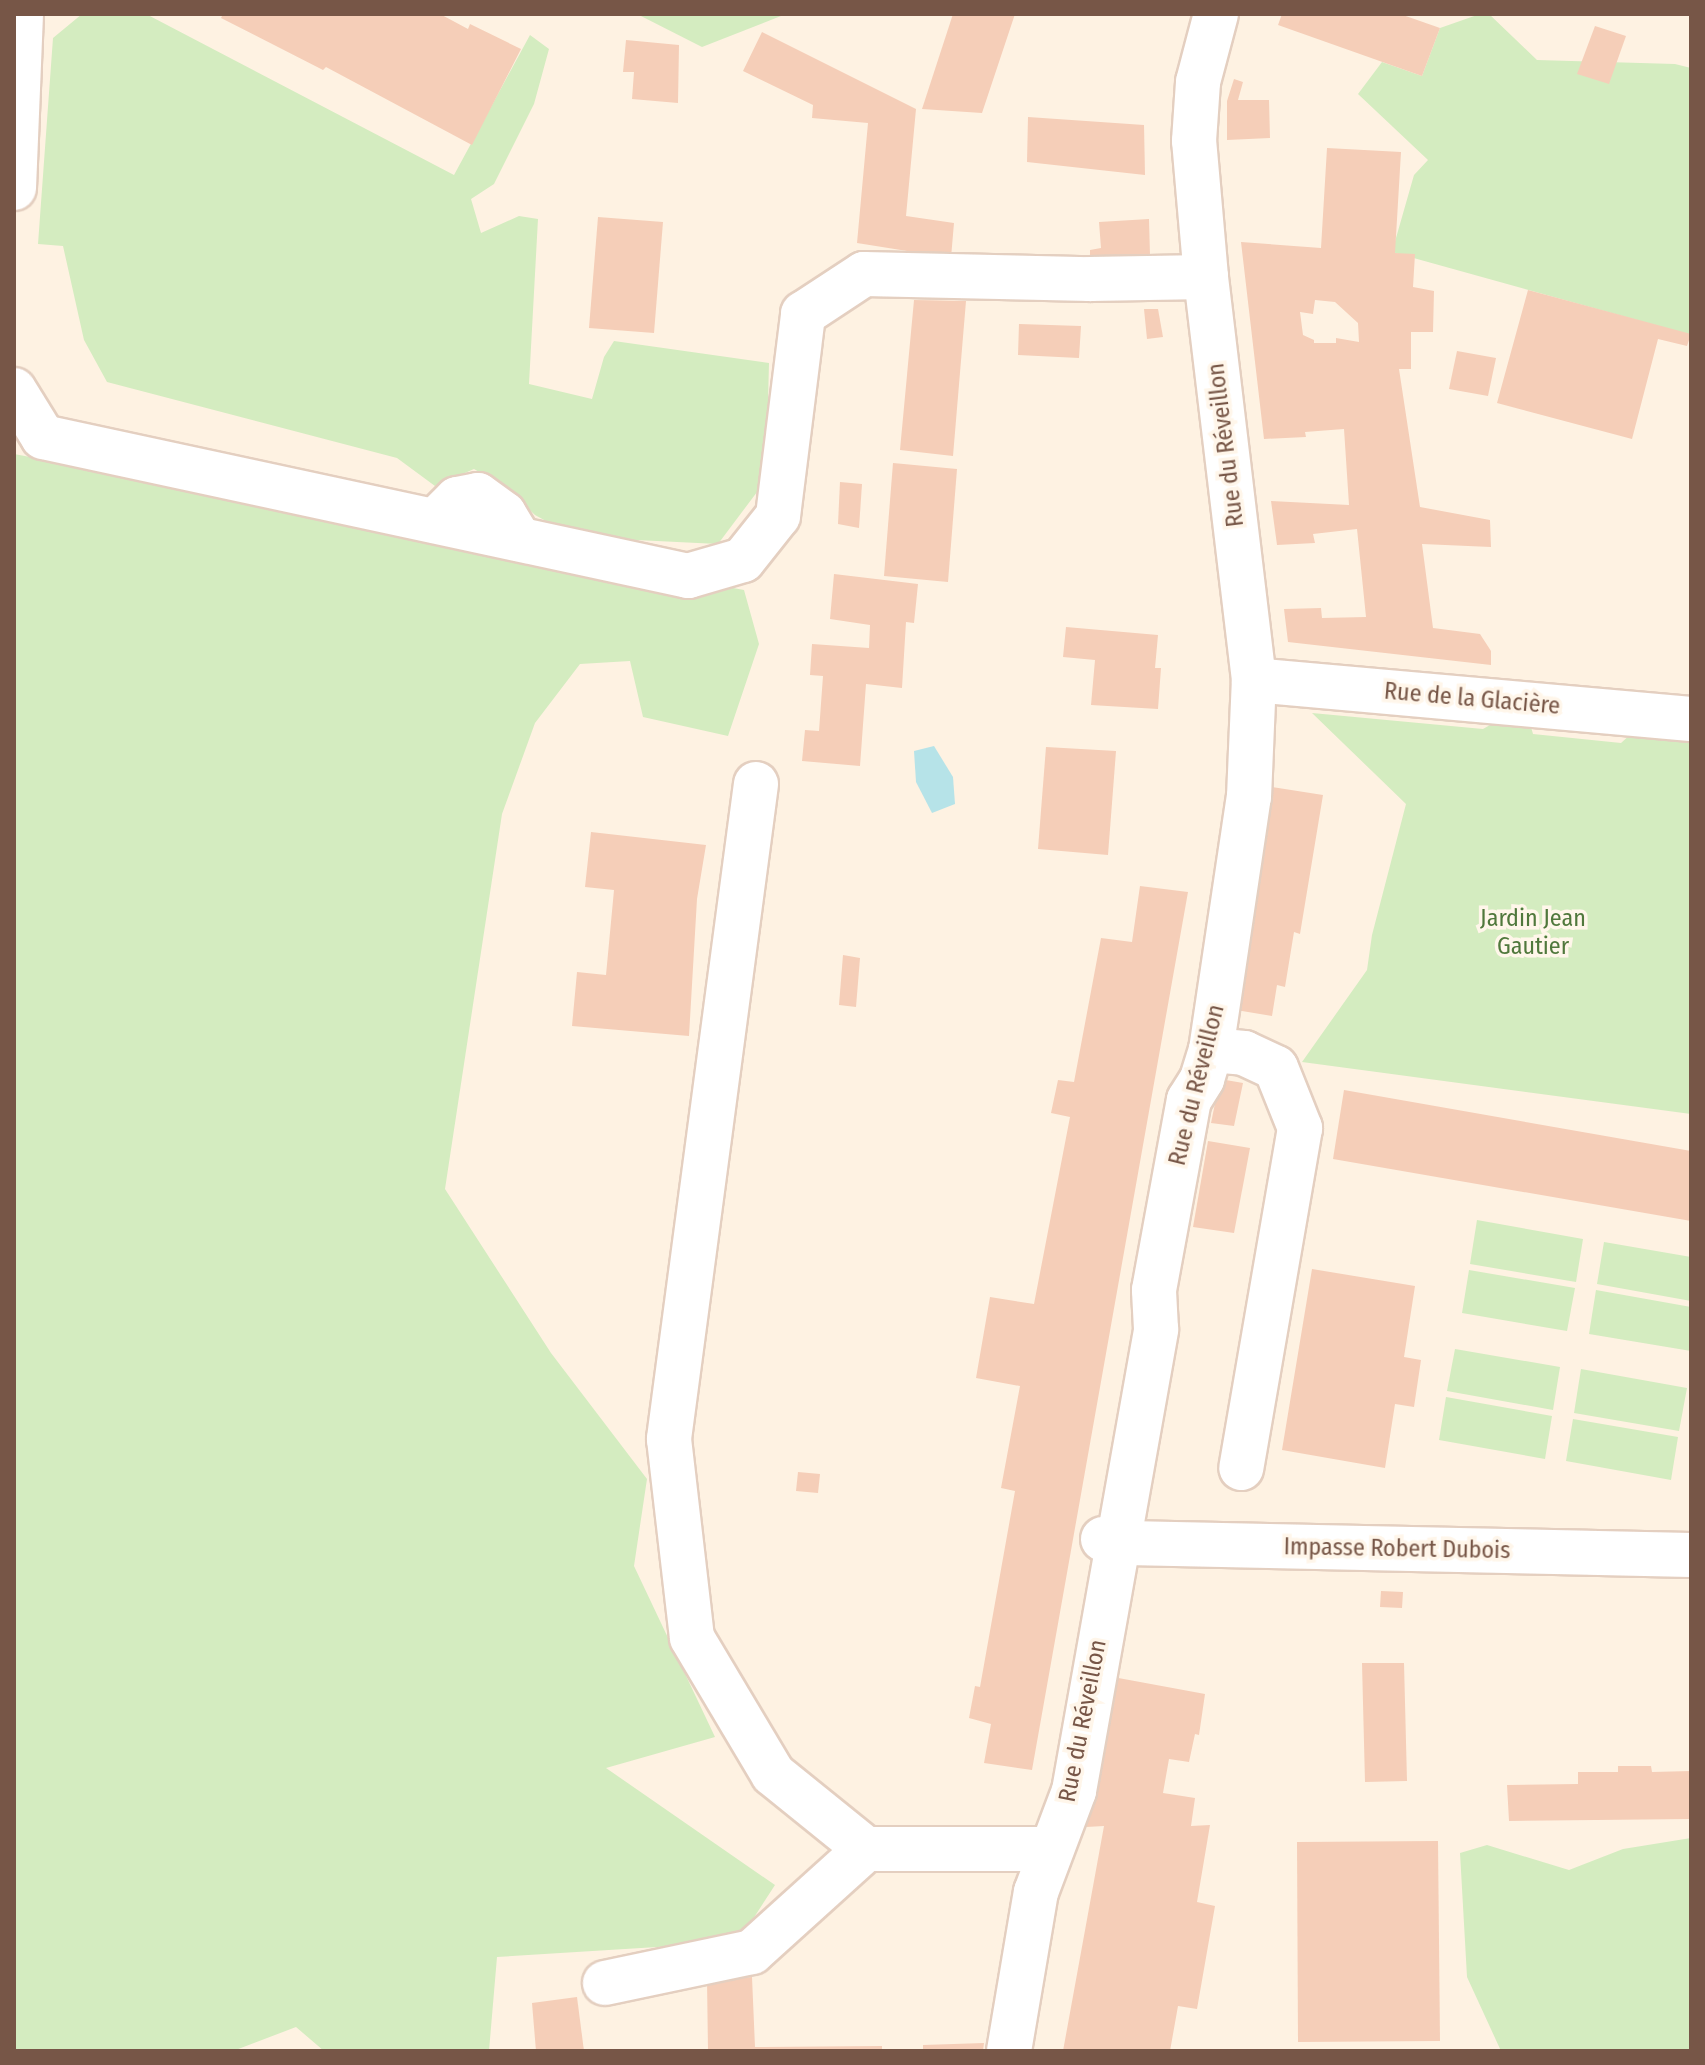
<!DOCTYPE html>
<html>
<head>
<meta charset="utf-8">
<style>
	body { margin:0 }
	#map { position:relative; width:1705px; height:2065px; overflow:hidden; background:#fef2e2; font-family:"Fira Sans Condensed",sans-serif }
	div>[style] { position:absolute }
	.green>* { inset:0; background:#d4ecc0 }
	.water>* { inset:0; background:#b6e3e8 }
	.building>* { inset:0; background:#f5ceb8 }
	.roads { filter:drop-shadow(2px 0 #e4cfc0) drop-shadow(-2px 0 #e4cfc0) drop-shadow(0 2px #e4cfc0) drop-shadow(0 -2px #e4cfc0) }
	.minor>* { height:44px; margin:-22px; padding:0 22px; transform-origin:22px; border-radius:22px; background:#fff }
	span { translate:-50% -50%; white-space:nowrap; text-align:center; line-height:1.15; -webkit-text-stroke:7px #fff6ea; paint-order:stroke }
	.street-label { font-size:24px; color:#775647 }
	.park-label { font-size:24px; color:#50783c }
	.frame { position:absolute; inset:0; border:16px solid #775647; pointer-events:none }
</style>
</head>
<body>
<div id="map">
	<div class="green">
		<div style="clip-path:polygon(82px 14px,146px 14px,454px 175px,530px 35px,549px 49px,534px 104px,494px 184px,471px 199px,481px 233px,519px 216px,538px 219px,529px 384px,592px 399px,604px 357px,614px 341px,769px 363px,766px 480px,718px 544px,575px 537px,535px 515px,505px 487px,474px 469px,435px 486px,397px 458px,107px 382px,84px 340px,63px 246px,38px 244px,53px 38px)"></div>
		<div style="clip-path:polygon(637px 14px,786px 14px,702px 47px)"></div>
		<div style="clip-path:polygon(1480px 14px,1489px 14px,1537px 60px,1675px 64px,1691px 68px,1691px 335px,1392px 252px,1414px 175px,1428px 160px,1358px 94px,1382px 62px,1422px 76px,1440px 28px)"></div>
		<div style="clip-path:polygon(14px 454px,744px 590px,759px 644px,728px 736px,643px 717px,630px 661px,580px 664px,535px 723px,502px 814px,445px 1189px,551px 1353px,647px 1479px,634px 1566px,715px 1737px,606px 1768px,775px 1885px,738px 1942px,497px 1957px,489px 2051px,324px 2051px,296px 2027px,233px 2051px,14px 2051px)"></div>
		<div style="clip-path:polygon(1312px 713px,1483px 729px,1497px 721px,1531px 727px,1533px 734px,1621px 743px,1642px 724px,1691px 727px,1691px 1114px,1302px 1062px,1367px 970px,1372px 935px,1406px 804px)"></div>
		<div style="clip-path:polygon(1477px 1220px,1583px 1239px,1576px 1282px,1470px 1264px)"></div>
		<div style="clip-path:polygon(1604px 1242px,1691px 1257px,1691px 1301px,1597px 1284px)"></div>
		<div style="clip-path:polygon(1469px 1270px,1575px 1288px,1567px 1331px,1462px 1313px)"></div>
		<div style="clip-path:polygon(1596px 1290px,1691px 1307px,1691px 1351px,1589px 1334px)"></div>
		<div style="clip-path:polygon(1455px 1349px,1560px 1367px,1553px 1410px,1447px 1391px)"></div>
		<div style="clip-path:polygon(1581px 1369px,1687px 1388px,1679px 1431px,1574px 1413px)"></div>
		<div style="clip-path:polygon(1446px 1397px,1552px 1416px,1545px 1459px,1439px 1440px)"></div>
		<div style="clip-path:polygon(1573px 1419px,1678px 1437px,1671px 1480px,1566px 1461px)"></div>
		<div style="clip-path:polygon(1691px 1838px,1691px 2051px,1501px 2051px,1467px 1977px,1460px 1853px,1487px 1845px,1569px 1870px,1623px 1849px)"></div>
	</div>
	<div class="water">
		<div style="clip-path:polygon(934px 746px,953px 777px,955px 804px,932px 813px,916px 782px,914px 751px)"></div>
	</div>
	<div class="building">
		<div style="clip-path:polygon(223px 14px,440px 14px,468px 29px,470px 24px,521px 49px,472px 145px,326px 67px,323px 70px,221px 18px)"></div>
		<div style="clip-path:polygon(953px 14px,1015px 14px,982px 113px,922px 109px)"></div>
		<div style="clip-path:polygon(1282px 14px,1400px 14px,1440px 28px,1422px 76px,1278px 25px)"></div>
		<div style="clip-path:polygon(1595px 26px,1626px 36px,1609px 84px,1577px 74px)"></div>
		<div style="clip-path:polygon(762px 32px,916px 109px,906px 216px,954px 223px,951px 258px,857px 243px,868px 123px,812px 118px,813px 105px,743px 71px)"></div>
		<div style="clip-path:polygon(626px 40px,679px 45px,678px 103px,632px 99px,634px 72px,623px 72px)"></div>
		<div style="clip-path:polygon(1234px 79px,1243px 82px,1238px 100px,1269px 100px,1270px 138px,1227px 140px,1227px 101px)"></div>
		<div style="clip-path:polygon(1028px 117px,1144px 125px,1145px 175px,1027px 162px)"></div>
		<div style="clip-path:polygon(evenodd,1327px 148px,1401px 152px,1395px 253px,1415px 254px,1413px 287px,1434px 291px,1433px 332px,1411px 332px,1411px 369px,1399px 369px,1420px 507px,1490px 520px,1491px 547px,1422px 544px,1433px 628px,1480px 634px,1491px 651px,1491px 665px,1288px 642px,1284px 609px,1321px 608px,1322px 618px,1366px 617px,1357px 529px,1313px 534px,1315px 543px,1277px 545px,1271px 501px,1349px 505px,1344px 429px,1305px 432px,1306px 437px,1264px 439px,1241px 242px,1321px 248px,1327px 148px,1315px 300px,1335px 302px,1358px 323px,1359px 342px,1336px 338px,1336px 343px,1314px 343px,1314px 340px,1303px 335px,1300px 312px,1313px 314px,1315px 300px)"></div>
		<div style="clip-path:polygon(598px 217px,663px 222px,654px 333px,589px 328px)"></div>
		<div style="clip-path:polygon(1149px 219px,1150px 255px,1090px 258px,1090px 250px,1101px 248px,1099px 222px)"></div>
		<div style="clip-path:polygon(1528px 290px,1691px 334px,1687px 346px,1658px 339px,1632px 439px,1497px 403px)"></div>
		<div style="clip-path:polygon(914px 300px,966px 301px,953px 456px,900px 450px)"></div>
		<div style="clip-path:polygon(1144px 309px,1158px 309px,1163px 337px,1147px 339px)"></div>
		<div style="clip-path:polygon(1019px 324px,1081px 326px,1079px 358px,1018px 355px)"></div>
		<div style="clip-path:polygon(1457px 351px,1496px 358px,1488px 396px,1449px 389px)"></div>
		<div style="clip-path:polygon(893px 463px,957px 469px,948px 582px,884px 576px)"></div>
		<div style="clip-path:polygon(840px 482px,862px 484px,859px 528px,838px 524px)"></div>
		<div style="clip-path:polygon(834px 574px,918px 584px,914px 623px,906px 622px,902px 688px,866px 684px,860px 766px,802px 761px,805px 730px,819px 731px,823px 676px,810px 675px,812px 644px,869px 648px,870px 625px,830px 619px)"></div>
		<div style="clip-path:polygon(1066px 627px,1158px 635px,1155px 668px,1161px 668px,1158px 709px,1091px 705px,1095px 660px,1063px 657px)"></div>
		<div style="clip-path:polygon(1046px 747px,1116px 751px,1108px 855px,1038px 849px)"></div>
		<div style="clip-path:polygon(1272px 787px,1323px 795px,1300px 934px,1294px 932px,1285px 987px,1277px 985px,1272px 1016px,1236px 1010px)"></div>
		<div style="clip-path:polygon(591px 832px,706px 845px,697px 899px,689px 1036px,572px 1026px,577px 972px,606px 975px,614px 890px,585px 887px)"></div>
		<div style="clip-path:polygon(1140px 886px,1188px 892px,1032px 1770px,984px 1763px,991px 1724px,969px 1718px,975px 1686px,980px 1687px,1015px 1491px,1001px 1488px,1020px 1386px,976px 1378px,990px 1297px,1034px 1304px,1070px 1117px,1051px 1113px,1058px 1080px,1074px 1082px,1101px 938px,1132px 942px)"></div>
		<div style="clip-path:polygon(843px 955px,860px 958px,856px 1007px,839px 1005px)"></div>
		<div style="clip-path:polygon(1220px 1079px,1243px 1083px,1234px 1126px,1211px 1123px)"></div>
		<div style="clip-path:polygon(1344px 1090px,1691px 1151px,1691px 1221px,1333px 1159px)"></div>
		<div style="clip-path:polygon(1208px 1141px,1250px 1148px,1234px 1233px,1193px 1227px)"></div>
		<div style="clip-path:polygon(1312px 1269px,1415px 1286px,1404px 1357px,1421px 1360px,1414px 1407px,1395px 1404px,1385px 1468px,1282px 1450px)"></div>
		<div style="clip-path:polygon(798px 1472px,820px 1474px,818px 1493px,796px 1491px)"></div>
		<div style="clip-path:polygon(1381px 1591px,1403px 1592px,1402px 1608px,1380px 1607px)"></div>
		<div style="clip-path:polygon(1362px 1663px,1404px 1663px,1407px 1781px,1365px 1782px)"></div>
		<div style="clip-path:polygon(1113px 1677px,1205px 1694px,1199px 1735px,1195px 1734px,1189px 1762px,1169px 1759px,1163px 1793px,1195px 1798px,1191px 1826px,1210px 1825px,1197px 1902px,1215px 1906px,1197px 2009px,1178px 2006px,1170px 2051px,1063px 2051px,1104px 1826px,1086px 1827px)"></div>
		<div style="clip-path:polygon(1618px 1766px,1651px 1766px,1652px 1772px,1691px 1771px,1691px 1819px,1509px 1821px,1507px 1785px,1578px 1784px,1578px 1772px,1618px 1772px)"></div>
		<div style="clip-path:polygon(1438px 1841px,1440px 2041px,1298px 2042px,1297px 1842px)"></div>
		<div style="clip-path:polygon(752px 1977px,755px 2047px,882px 2046px,882px 2051px,708px 2051px,707px 1980px)"></div>
		<div style="clip-path:polygon(577px 1997px,584px 2051px,536px 2051px,532px 2003px)"></div>
		<div style="clip-path:polygon(984px 2043px,983px 2051px,923px 2051px,923px 2045px)"></div>
	</div>
	<div class="roads">
		<div class="minor">
			<div style="left:14px;top:188px;width:174px;rotate:-87.7deg"></div>
			<div style="left:14px;top:390px;width:55px;rotate:58.3deg"></div>
			<div style="left:43px;top:437px;width:660px;rotate:12.16deg"></div>
			<div style="left:688px;top:576px;width:57px;rotate:-16.2deg"></div>
			<div style="left:743px;top:560px;width:56px;rotate:-51.5deg"></div>
			<div style="left:778px;top:516px;width:204px;rotate:-82.9deg"></div>
			<div style="left:803px;top:314px;width:73px;rotate:-33.3deg"></div>
			<div style="left:864px;top:274px;width:226px;rotate:1.3deg"></div>
			<div style="left:1090px;top:279px;width:116px;rotate:-1deg"></div>
			<div style="left:435px;top:521px;width:31px;rotate:-45deg"></div>
			<div style="left:457px;top:499px;width:21px;rotate:-11deg"></div>
			<div style="left:478px;top:495px;width:32px;rotate:36deg"></div>
			<div style="left:504px;top:514px;width:29px;rotate:59deg"></div>
			<div style="left:1254px;top:680px;width:439px;rotate:5.1deg"></div>
			<div style="left:756px;top:784px;width:661px;rotate:97.57deg"></div>
			<div style="left:669px;top:1439px;width:200px;rotate:83.4deg"></div>
			<div style="left:692px;top:1638px;width:158px;rotate:59.2deg"></div>
			<div style="left:773px;top:1774px;width:119px;rotate:38.9deg"></div>
			<div style="left:866px;top:1849px;width:185px"></div>
			<div style="left:1211px;top:1050px;width:33px;rotate:5deg"></div>
			<div style="left:1244px;top:1053px;width:35px;rotate:25deg"></div>
			<div style="left:1276px;top:1068px;width:65px;rotate:68.2deg"></div>
			<div style="left:1300px;top:1128px;width:345px;rotate:99.8deg"></div>
			<div style="left:1103px;top:1539px;width:24px;rotate:9deg"></div>
			<div style="left:1127px;top:1543px;width:564px;rotate:1.22deg"></div>
			<div style="left:605px;top:1983px;width:150px;rotate:-11.9deg"></div>
			<div style="left:752px;top:1952px;width:154px;rotate:-42.1deg"></div>
			<div style="left:1009px;top:2051px;width:161px;rotate:-80.4deg"></div>
			<div style="left:1036px;top:1892px;width:108px;rotate:-69.4deg"></div>
			<div style="left:1074px;top:1791px;width:469px;rotate:-79.9deg"></div>
			<div style="left:1156px;top:1329px;width:39px;rotate:-93deg"></div>
			<div style="left:1154px;top:1290px;width:193px;rotate:-79.6deg"></div>
			<div style="left:1189px;top:1100px;width:25px;rotate:-58deg"></div>
			<div style="left:1202px;top:1079px;width:30px;rotate:-73deg"></div>
			<div style="left:1211px;top:1050px;width:256px;rotate:-81.5deg"></div>
			<div style="left:1249px;top:797px;width:117px;rotate:-87.6deg"></div>
			<div style="left:1254px;top:680px;width:406px;rotate:-96.8deg"></div>
			<div style="left:1206px;top:277px;width:137px;rotate:-95deg"></div>
			<div style="left:1194px;top:141px;width:59px;rotate:-86.1deg"></div>
			<div style="left:1198px;top:82px;width:70px;rotate:-75.2deg"></div>
		</div>
	</div>
	<div class="street-label">
		<span style="left:1226px;top:445px;rotate:-97deg">Rue du Réveillon</span>
		<span style="left:1472px;top:699px;rotate:5deg">Rue de la Glacière</span>
		<span style="left:1197px;top:1085px;rotate:-76deg">Rue du Réveillon</span>
		<span style="left:1397px;top:1549px;rotate:1deg">Impasse Robert Dubois</span>
		<span style="left:1083px;top:1721px;rotate:-79deg">Rue du Réveillon</span>
	</div>
	<div class="park-label">
		<span style="left:1533px;top:933px">Jardin Jean<br>Gautier</span>
	</div>
	<div class="frame"></div>
</div>
</body>
</html>
